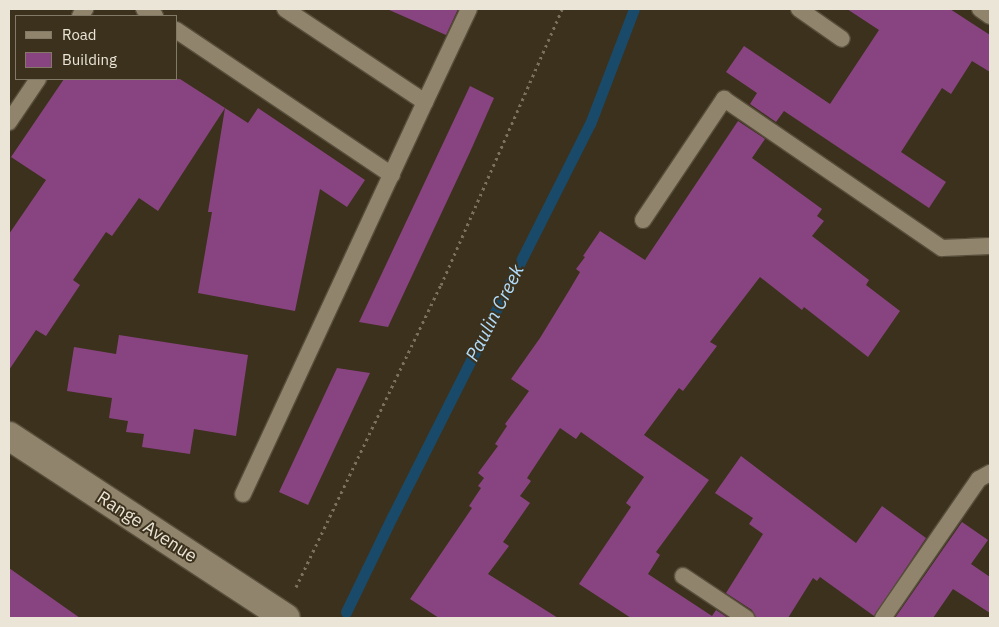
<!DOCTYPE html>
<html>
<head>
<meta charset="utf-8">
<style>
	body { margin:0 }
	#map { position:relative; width:999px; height:627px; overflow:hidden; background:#3c311c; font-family:"IBM Plex Sans",sans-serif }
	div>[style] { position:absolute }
	.stream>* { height:11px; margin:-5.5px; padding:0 5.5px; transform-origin:5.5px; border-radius:5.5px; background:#194a69 }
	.building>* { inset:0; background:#884481 }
	.path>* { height:3px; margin-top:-1.5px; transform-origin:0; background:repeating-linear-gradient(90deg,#7a715e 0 2.5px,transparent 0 6.5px) }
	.roads { filter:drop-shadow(1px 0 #574e3b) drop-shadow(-1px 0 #574e3b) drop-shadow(0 1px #574e3b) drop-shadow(0 -1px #574e3b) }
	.service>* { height:16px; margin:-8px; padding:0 8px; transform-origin:8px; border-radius:8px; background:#90846c }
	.tertiary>* { height:28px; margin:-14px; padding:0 14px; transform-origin:14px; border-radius:14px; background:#90846c }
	span { translate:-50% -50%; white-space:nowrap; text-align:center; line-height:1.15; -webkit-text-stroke:4px #3c311c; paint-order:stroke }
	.street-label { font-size:18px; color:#ebe5d8 }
	.water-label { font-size:19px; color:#b2dcfb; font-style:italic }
	.frame { position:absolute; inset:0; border:10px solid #ebe5d8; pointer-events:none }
	.legend { position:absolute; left:15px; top:15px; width:162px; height:65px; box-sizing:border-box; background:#3c311c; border:1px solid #827967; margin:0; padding:6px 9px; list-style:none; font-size:15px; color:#ebe5d8 }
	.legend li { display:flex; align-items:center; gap:10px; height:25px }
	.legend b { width:25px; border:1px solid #827967 }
</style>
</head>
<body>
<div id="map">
	<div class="stream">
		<div style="left:346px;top:612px;width:106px;rotate:-64.2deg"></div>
		<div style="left:392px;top:517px;width:440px;rotate:-63.3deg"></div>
		<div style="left:590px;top:124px;width:123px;rotate:-69.1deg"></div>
	</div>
	<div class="building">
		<div style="clip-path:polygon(387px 9px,458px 9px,446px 35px)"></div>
		<div style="clip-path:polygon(847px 9px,950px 9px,990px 35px,990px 72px,972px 61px,951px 94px,942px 88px,901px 152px,946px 182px,929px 208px,784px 111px,776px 122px,750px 104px,757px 93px,726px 72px,744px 46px,830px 104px,879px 30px)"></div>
		<div style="clip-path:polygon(64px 79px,180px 79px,225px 108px,158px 211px,139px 198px,112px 236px,106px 232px,73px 280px,80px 285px,46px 336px,36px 330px,9px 370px,9px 234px,46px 180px,11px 157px)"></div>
		<div style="clip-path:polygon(470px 86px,494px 98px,470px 152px,388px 327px,359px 322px)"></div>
		<div style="clip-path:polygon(225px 108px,248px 123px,258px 108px,365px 180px,347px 207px,320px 189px,295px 311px,198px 293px,212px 212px,208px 212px)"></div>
		<div style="clip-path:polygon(738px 121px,765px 139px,752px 158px,822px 209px,817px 216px,824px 221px,812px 236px,869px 280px,866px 285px,900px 311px,868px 357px,804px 307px,802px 310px,760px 277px,710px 342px,717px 346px,683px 391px,679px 388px,644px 435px,709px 480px,656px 552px,660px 555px,648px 574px,712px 616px,716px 610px,728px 618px,631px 618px,579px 584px,631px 507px,626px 503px,644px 477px,581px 432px,576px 439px,560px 428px,527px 478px,531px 481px,520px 496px,530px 503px,503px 542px,509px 546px,488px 574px,558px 618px,439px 618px,410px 599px,472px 508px,469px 506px,481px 488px,478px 486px,484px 478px,478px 473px,498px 446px,495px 444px,507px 426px,505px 424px,529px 391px,511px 379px,540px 338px,570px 289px,580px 272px,576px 269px,585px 257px,583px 256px,600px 231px,645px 260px)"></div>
		<div style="clip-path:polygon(119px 335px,248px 355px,236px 436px,194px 429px,190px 454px,142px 447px,144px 434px,126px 432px,128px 421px,109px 418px,112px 398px,67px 391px,74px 347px,116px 354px)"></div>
		<div style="clip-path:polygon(337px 368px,370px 373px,308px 505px,279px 492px)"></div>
		<div style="clip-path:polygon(741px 456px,856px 543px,882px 506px,926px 538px,874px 616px,820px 577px,817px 581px,813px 578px,788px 618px,756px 618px,752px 610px,726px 593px,763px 534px,749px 524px,753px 518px,715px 493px)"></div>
		<div style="clip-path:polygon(962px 522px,988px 540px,971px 564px,990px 577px,990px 613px,953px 589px,933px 618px,895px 618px)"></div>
		<div style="clip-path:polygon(9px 568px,80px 618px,9px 618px)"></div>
	</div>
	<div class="path">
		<div style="left:296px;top:587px;width:335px;rotate:-64.4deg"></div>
		<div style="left:441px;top:285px;width:301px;rotate:-66.3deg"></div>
	</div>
	<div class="roads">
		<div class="service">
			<div style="left:144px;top:9px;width:13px;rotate:32deg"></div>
			<div style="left:285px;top:9px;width:168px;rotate:33.6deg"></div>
			<div style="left:425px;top:102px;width:103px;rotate:-64.7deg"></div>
			<div style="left:799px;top:9px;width:52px;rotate:34.9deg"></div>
			<div style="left:980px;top:9px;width:12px;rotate:35deg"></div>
			<div style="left:80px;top:16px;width:9px;rotate:-54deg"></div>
			<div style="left:176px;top:30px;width:260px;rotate:33.9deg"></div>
			<div style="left:9px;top:122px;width:52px;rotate:-56deg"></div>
			<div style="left:643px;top:220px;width:146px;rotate:-56.2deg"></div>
			<div style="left:724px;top:99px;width:264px;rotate:34.4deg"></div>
			<div style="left:942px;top:248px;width:48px;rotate:-2.4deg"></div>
			<div style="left:243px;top:494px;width:432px;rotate:-65.1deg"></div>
			<div style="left:683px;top:576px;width:76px;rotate:33.7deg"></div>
			<div style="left:883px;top:618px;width:169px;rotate:-55.4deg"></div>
			<div style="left:979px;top:479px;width:13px;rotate:-29deg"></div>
		</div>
		<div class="tertiary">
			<div style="left:9px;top:436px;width:331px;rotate:33.3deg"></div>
		</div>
	</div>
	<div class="street-label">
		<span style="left:147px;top:527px;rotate:33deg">Range Avenue</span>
	</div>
	<div class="water-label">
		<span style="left:495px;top:313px;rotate:-63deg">Paulin Creek</span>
	</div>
	<div class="frame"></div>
	<ul class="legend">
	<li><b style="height:6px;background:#90846c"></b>Road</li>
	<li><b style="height:14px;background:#884481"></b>Building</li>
	</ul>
</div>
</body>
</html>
